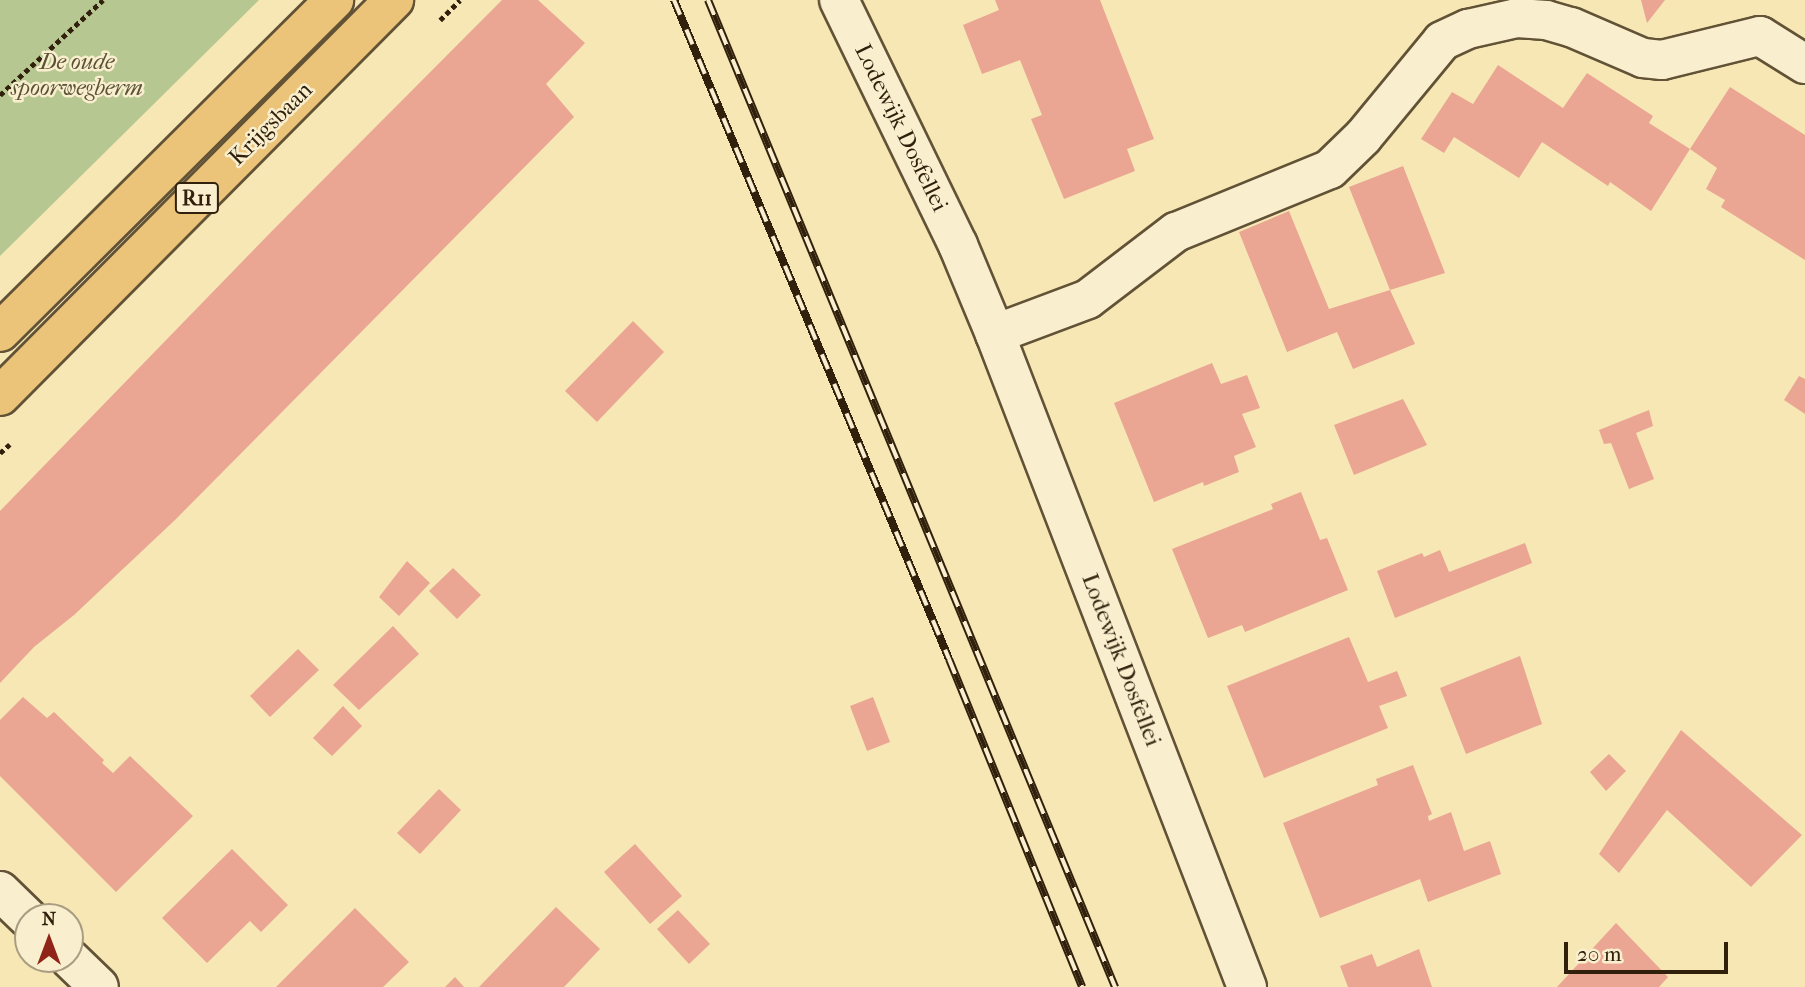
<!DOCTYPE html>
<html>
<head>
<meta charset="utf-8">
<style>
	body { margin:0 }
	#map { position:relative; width:1805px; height:987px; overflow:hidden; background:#f6e7b5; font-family:"IM FELL French Canon",serif }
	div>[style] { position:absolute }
	.green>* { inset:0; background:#b6c792 }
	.building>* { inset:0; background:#eaa693 }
	.path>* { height:4.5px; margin-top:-2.25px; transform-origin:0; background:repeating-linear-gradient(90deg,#31200c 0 5px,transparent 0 8.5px) }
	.roads { filter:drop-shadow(2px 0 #625236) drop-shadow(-2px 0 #625236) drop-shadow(0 2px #625236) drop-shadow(0 -2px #625236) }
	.minor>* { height:38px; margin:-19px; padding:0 19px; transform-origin:19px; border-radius:19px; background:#f9efcf }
	.major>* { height:38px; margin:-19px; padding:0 19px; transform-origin:19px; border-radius:19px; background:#ebc47a }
	.rail>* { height:8px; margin-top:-4px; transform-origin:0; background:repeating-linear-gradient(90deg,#f9efcf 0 16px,#31200c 0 32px); box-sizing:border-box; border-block:2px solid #31200c }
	span { translate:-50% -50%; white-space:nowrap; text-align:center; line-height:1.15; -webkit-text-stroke:5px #f9efcf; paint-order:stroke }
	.shield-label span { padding:2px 5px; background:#f9efcf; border:2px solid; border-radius:5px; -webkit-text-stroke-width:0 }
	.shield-label { font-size:21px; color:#31200c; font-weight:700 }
	.park-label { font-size:23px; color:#595234; font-style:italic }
	.street-label { font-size:23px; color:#31200c }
	.north { position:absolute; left:14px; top:903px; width:70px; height:70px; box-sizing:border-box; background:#f9efcf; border:2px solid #a99c81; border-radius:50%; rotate:0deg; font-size:19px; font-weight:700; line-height:28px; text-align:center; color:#31200c }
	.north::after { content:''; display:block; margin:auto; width:24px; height:32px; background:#8f2418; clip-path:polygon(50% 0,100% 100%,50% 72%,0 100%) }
	.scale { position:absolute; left:1564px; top:942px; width:164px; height:32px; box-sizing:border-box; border:4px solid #31200c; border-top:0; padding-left:9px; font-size:21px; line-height:24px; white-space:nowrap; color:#31200c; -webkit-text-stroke:5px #f9efcf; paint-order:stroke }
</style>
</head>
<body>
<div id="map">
	<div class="green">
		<div style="clip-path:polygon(0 0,259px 0,0 256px)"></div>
	</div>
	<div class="building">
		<div style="clip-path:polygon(502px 0,538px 0,585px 43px,546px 84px,574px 117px,175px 520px,74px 615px,34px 647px,0 683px,0 511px,271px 232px)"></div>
		<div style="clip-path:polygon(995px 0,1100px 0,1154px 139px,1127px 149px,1135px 171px,1064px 199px,1031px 119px,1042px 115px,1020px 60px,982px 74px,963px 25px,999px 10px)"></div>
		<div style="clip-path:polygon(1641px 0,1665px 0,1647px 23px)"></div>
		<div style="clip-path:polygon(1498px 65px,1563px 108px,1587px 73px,1653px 116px,1649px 123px,1690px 149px,1651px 211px,1610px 182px,1608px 186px,1542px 142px,1519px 178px,1454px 137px,1444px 153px,1421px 139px,1452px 92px,1473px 104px)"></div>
		<div style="clip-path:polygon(1730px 87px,1805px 135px,1805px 260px,1721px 207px,1725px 200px,1706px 189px,1717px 168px,1690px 149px)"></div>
		<div style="clip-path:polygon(1403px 166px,1445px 273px,1390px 290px,1415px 344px,1353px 369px,1337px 332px,1287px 352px,1239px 232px,1289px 211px,1329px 309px,1390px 290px,1349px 187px)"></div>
		<div style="clip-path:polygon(633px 321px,664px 352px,597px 422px,565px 391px)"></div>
		<div style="clip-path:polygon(1212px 363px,1221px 384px,1247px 375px,1260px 408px,1242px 414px,1256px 447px,1234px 456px,1239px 472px,1204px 486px,1203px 482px,1154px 502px,1114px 403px)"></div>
		<div style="clip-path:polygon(1799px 376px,1805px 379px,1805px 414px,1784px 400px)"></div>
		<div style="clip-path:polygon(1403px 399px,1427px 445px,1354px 475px,1334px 425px)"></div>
		<div style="clip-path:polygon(1649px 410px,1653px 426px,1636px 433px,1654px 479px,1629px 489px,1611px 443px,1604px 444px,1599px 430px)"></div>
		<div style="clip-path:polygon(1301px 492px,1320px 540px,1327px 538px,1348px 590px,1245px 632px,1242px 625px,1208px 638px,1172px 549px,1273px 509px,1271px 504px)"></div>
		<div style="clip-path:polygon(1525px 543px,1532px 563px,1395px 618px,1377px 571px,1422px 553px,1424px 557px,1440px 550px,1449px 572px)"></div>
		<div style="clip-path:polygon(407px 561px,430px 583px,399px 616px,379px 597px)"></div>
		<div style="clip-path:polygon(453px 568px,481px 595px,457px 619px,429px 591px)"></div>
		<div style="clip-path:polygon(393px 626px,419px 654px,359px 710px,333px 685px)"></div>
		<div style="clip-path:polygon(1349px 637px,1368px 682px,1397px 671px,1407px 696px,1379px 706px,1388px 728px,1264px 778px,1227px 686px)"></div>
		<div style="clip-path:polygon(298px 649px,319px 670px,270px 717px,250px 696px)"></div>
		<div style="clip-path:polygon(1520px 656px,1542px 724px,1466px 754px,1440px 688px)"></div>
		<div style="clip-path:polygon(23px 697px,47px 718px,54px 712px,104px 760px,102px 763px,113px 773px,130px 756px,193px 816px,116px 892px,0 776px,0 720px)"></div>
		<div style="clip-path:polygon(873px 697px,890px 742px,867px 751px,850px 706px)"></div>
		<div style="clip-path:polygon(343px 706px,362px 726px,332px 756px,313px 738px)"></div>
		<div style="clip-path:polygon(1681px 730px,1802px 835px,1751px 887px,1667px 810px,1619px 873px,1599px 854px)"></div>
		<div style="clip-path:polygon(1609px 754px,1626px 771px,1606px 791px,1590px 772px)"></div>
		<div style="clip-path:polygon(1413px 765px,1432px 814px,1428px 816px,1429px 821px,1451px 812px,1464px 851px,1490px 841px,1501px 874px,1428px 902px,1420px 879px,1320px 918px,1283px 823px,1378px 785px,1376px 779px)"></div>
		<div style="clip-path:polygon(439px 789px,461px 810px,420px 854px,397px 833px)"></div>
		<div style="clip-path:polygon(635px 844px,682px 896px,650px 924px,604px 872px)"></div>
		<div style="clip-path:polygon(232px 849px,288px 905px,261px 932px,250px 921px,207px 963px,162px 918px)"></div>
		<div style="clip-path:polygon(556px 907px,600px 949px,564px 987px,479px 987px)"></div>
		<div style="clip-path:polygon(355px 908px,409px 962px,383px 987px,276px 987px)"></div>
		<div style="clip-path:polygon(678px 910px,710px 944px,689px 964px,657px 929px)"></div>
		<div style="clip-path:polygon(1616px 923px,1668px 977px,1659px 987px,1557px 987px)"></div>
		<div style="clip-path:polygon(1419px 949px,1432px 987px,1348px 987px,1340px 966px,1372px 954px,1377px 967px)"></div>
		<div style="clip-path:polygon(455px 977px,464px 987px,445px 987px)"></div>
	</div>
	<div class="path">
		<div style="left:440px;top:20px;width:28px;rotate:-45deg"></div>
		<div style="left:0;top:95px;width:140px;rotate:-42.7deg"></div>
		<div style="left:0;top:453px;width:13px;rotate:-42deg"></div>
	</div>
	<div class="roads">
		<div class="minor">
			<div style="left:839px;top:0;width:272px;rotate:64.1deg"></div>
			<div style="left:958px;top:245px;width:96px;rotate:67.4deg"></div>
			<div style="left:995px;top:334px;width:700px;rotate:68.9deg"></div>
			<div style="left:995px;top:334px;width:99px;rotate:-20.6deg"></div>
			<div style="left:1088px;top:299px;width:111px;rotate:-37.3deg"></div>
			<div style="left:1176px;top:232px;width:166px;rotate:-22.2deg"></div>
			<div style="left:1330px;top:169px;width:46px;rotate:-44.1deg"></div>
			<div style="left:1363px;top:137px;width:124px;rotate:-50.5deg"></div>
			<div style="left:1442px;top:41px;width:29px;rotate:-25deg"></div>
			<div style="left:1468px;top:29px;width:50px;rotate:-12.7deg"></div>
			<div style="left:1517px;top:18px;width:29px;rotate:4deg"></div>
			<div style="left:1546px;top:20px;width:26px;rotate:16deg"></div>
			<div style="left:1571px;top:27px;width:78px;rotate:23.3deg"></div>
			<div style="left:1643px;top:58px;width:19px;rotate:6deg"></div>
			<div style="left:1662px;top:60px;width:101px;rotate:-13.8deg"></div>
			<div style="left:1760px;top:36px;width:53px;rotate:31.9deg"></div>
			<div style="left:0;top:891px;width:39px;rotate:44deg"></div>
			<div style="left:70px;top:959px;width:40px;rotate:44deg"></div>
		</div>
		<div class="major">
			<div style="left:0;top:332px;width:471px;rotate:-44.8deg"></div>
			<div style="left:0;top:396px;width:559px;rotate:-45.15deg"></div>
		</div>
	</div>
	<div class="rail">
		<div style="left:674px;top:0;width:714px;rotate:67.35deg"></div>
		<div style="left:949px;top:659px;width:354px;rotate:67.9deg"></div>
		<div style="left:708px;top:0;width:1068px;rotate:67.59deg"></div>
	</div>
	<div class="shield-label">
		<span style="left:197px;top:198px">R11</span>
	</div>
	<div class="park-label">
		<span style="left:77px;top:75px">De oude<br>spoorwegberm</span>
	</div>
	<div class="street-label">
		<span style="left:271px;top:124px;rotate:-45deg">Krijgsbaan</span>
		<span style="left:901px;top:128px;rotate:64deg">Lodewijk Dosfellei</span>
		<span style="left:1121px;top:660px;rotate:69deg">Lodewijk Dosfellei</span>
	</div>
	<div class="north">N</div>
	<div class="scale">20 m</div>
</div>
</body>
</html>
